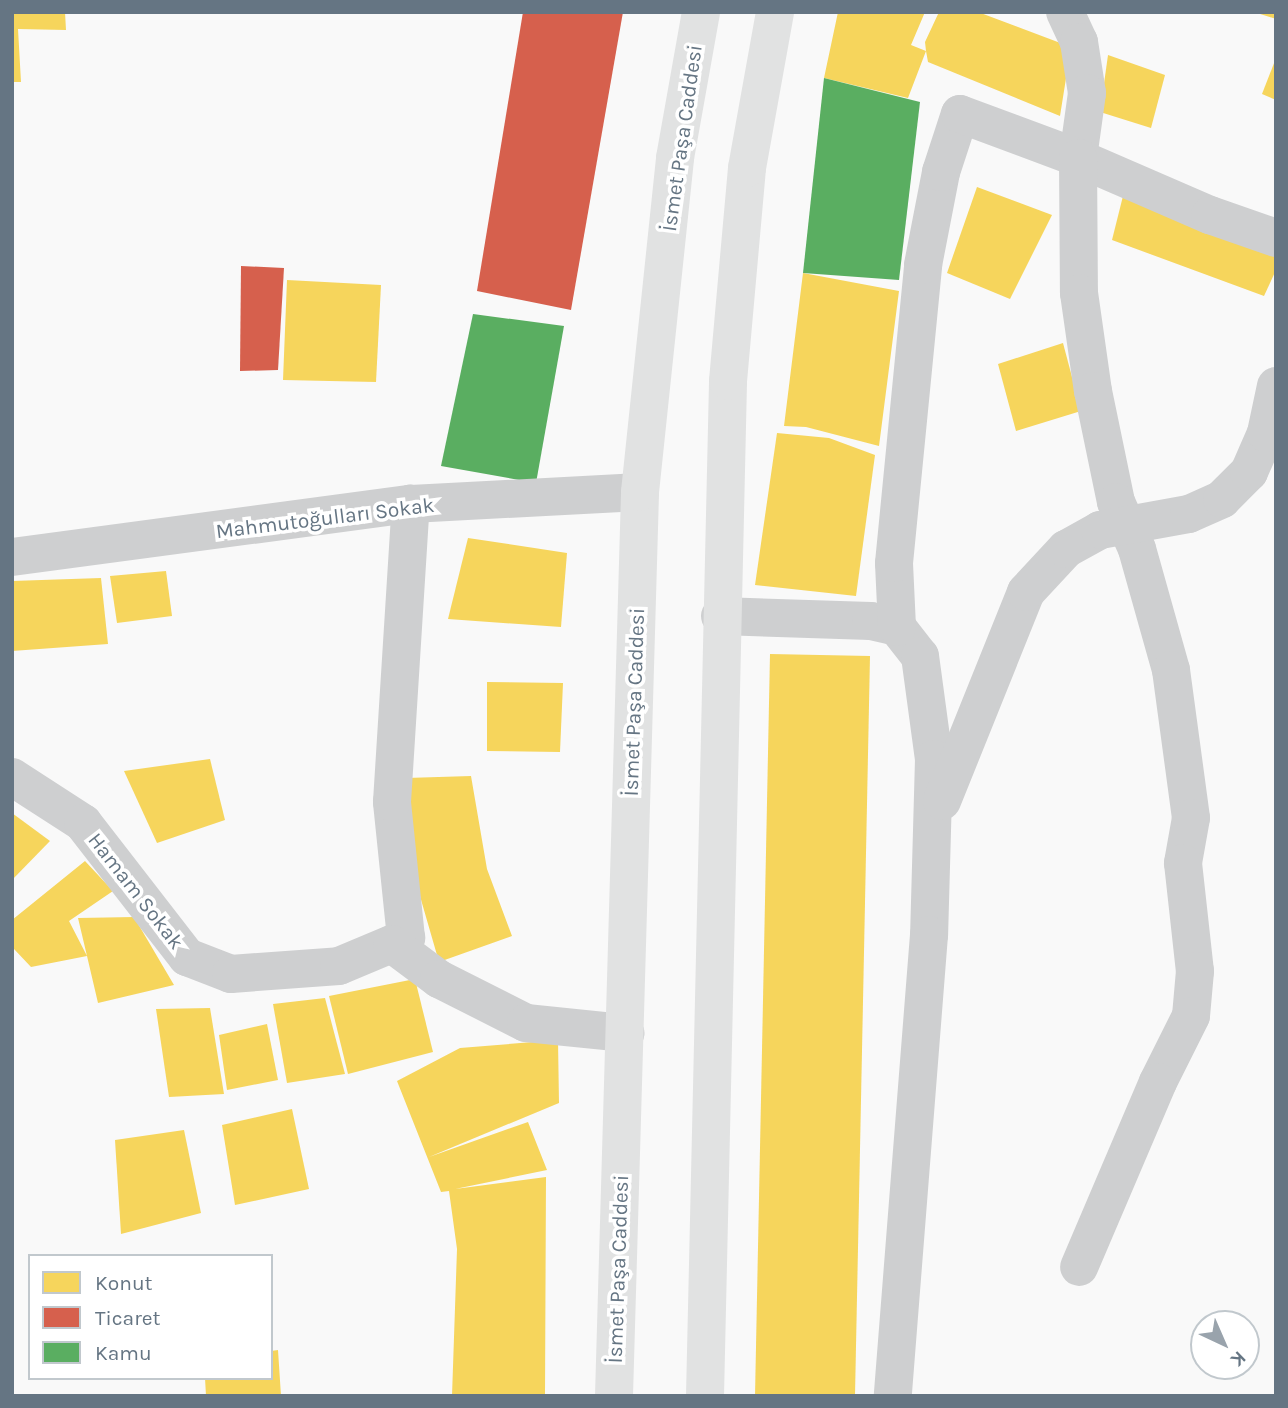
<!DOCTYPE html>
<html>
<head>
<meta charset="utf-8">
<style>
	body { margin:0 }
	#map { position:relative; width:1288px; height:1408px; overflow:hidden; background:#f9f9f9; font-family:Karla,sans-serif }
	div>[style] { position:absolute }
	.homes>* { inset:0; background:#f6d55c }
	.shops>* { inset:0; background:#d6604d }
	.public>* { inset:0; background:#5aae61 }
	.minor>* { height:38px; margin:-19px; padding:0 19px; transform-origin:19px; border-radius:19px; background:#cecfd0 }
	.trunk>* { height:38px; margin:-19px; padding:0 19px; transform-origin:19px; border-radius:19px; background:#e1e2e2 }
	span { translate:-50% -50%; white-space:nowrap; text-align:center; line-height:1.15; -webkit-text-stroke:7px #fff; paint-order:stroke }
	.street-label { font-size:21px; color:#657583 }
	.frame { position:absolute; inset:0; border:14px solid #657583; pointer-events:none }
	.legend { position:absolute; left:28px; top:1254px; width:245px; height:126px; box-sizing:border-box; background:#fff; border:2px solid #c1c8cd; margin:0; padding:9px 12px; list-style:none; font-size:21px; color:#657583 }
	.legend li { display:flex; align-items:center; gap:14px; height:35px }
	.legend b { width:35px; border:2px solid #c1c8cd }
	.north { position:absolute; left:1190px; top:1310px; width:70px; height:70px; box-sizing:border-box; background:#fff; border:2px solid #c1c8cd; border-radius:50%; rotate:136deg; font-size:19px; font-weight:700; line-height:28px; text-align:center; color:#657583 }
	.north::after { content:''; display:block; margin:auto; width:24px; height:32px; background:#99a3ac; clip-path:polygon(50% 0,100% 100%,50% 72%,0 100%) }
</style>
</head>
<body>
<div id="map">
	<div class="homes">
		<div style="clip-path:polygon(12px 12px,65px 12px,66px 30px,18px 29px,21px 82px,12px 82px)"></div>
		<div style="clip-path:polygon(838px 12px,925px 12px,911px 45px,926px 51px,925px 42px,939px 12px,978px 12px,1071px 47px,1060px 116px,928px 62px,926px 51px,908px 98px,824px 78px)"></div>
		<div style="clip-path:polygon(1276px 12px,1276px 19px,1257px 13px,1257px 12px)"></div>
		<div style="clip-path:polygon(1108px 55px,1165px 75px,1151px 128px,1100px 112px)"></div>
		<div style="clip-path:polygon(1276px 58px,1276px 100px,1262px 94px)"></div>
		<div style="clip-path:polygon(977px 187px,1052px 215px,1010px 299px,947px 273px)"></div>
		<div style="clip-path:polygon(1123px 196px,1276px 255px,1276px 270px,1264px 296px,1112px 240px)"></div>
		<div style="clip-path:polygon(803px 273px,899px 291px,879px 446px,806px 427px,784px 426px)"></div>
		<div style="clip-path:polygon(287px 280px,381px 285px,376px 382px,283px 380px)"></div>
		<div style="clip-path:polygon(1063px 343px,1081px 411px,1016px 431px,998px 364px)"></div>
		<div style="clip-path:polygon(777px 433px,829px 438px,875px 455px,856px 596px,755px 585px)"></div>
		<div style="clip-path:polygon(468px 538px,567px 553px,561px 627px,448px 619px)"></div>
		<div style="clip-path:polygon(166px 571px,172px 616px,117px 623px,110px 576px)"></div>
		<div style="clip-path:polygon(101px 578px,108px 644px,12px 651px,12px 581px)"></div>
		<div style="clip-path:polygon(770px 654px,870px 656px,855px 1396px,755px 1396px)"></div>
		<div style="clip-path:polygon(487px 682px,563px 683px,560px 752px,487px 751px)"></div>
		<div style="clip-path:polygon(210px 759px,225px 820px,157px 843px,124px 771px)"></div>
		<div style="clip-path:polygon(471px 776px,487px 869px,512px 936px,439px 962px,413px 872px,406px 778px)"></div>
		<div style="clip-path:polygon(12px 813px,50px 841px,12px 880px)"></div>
		<div style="clip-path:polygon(85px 861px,113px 891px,69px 921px,87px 956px,78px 918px,134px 917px,174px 985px,98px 1003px,87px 956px,31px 967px,14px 949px,12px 920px)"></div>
		<div style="clip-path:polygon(415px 979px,433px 1052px,348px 1074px,329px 996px)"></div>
		<div style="clip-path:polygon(325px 998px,345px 1074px,287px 1083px,273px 1004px)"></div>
		<div style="clip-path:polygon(210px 1008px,224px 1094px,169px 1097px,156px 1009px)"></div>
		<div style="clip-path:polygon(267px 1024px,278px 1080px,227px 1090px,219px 1035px)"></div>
		<div style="clip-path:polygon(558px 1040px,559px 1103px,429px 1157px,528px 1122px,547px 1170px,455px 1189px,546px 1177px,545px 1396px,452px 1396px,457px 1249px,449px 1191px,441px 1192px,397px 1081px,460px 1048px)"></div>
		<div style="clip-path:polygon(292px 1109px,309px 1189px,235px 1205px,222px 1125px)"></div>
		<div style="clip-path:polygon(184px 1130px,201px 1213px,121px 1234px,115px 1140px)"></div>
		<div style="clip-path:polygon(278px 1350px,281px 1396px,206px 1396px,205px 1378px,271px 1378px,271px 1351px)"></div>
	</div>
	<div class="shops">
		<div style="clip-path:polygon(523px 12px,623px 12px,571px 310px,477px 291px)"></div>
		<div style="clip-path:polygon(241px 266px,284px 268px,278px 370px,240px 371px)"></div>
	</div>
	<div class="public">
		<div style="clip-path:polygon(824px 78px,920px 102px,899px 280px,803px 273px)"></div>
		<div style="clip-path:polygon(473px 314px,564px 326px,536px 483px,441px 466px)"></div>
	</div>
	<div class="minor">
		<div style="left:1065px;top:12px;width:33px;rotate:65deg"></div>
		<div style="left:1079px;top:42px;width:52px;rotate:81.1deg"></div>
		<div style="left:1087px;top:93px;width:66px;rotate:97.9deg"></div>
		<div style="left:1078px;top:158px;width:144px;rotate:23.4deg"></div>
		<div style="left:1210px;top:215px;width:70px;rotate:19.2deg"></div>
		<div style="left:12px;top:557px;width:403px;rotate:-7.6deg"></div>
		<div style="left:411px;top:504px;width:229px;rotate:-3deg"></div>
		<div style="left:720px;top:616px;width:151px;rotate:1.9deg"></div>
		<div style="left:871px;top:621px;width:27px;rotate:13deg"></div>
		<div style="left:897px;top:627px;width:37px;rotate:52deg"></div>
		<div style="left:920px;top:656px;width:104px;rotate:82.3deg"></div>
		<div style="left:934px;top:759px;width:176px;rotate:91.6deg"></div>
		<div style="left:929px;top:935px;width:462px;rotate:94.5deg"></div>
		<div style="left:897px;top:627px;width:64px;rotate:-92.7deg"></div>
		<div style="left:894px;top:563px;width:299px;rotate:-84.4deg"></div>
		<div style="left:923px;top:265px;width:95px;rotate:-79deg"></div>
		<div style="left:941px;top:172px;width:61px;rotate:-71.9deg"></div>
		<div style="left:960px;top:114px;width:126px;rotate:20.4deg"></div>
		<div style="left:1078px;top:158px;width:135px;rotate:89.6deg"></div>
		<div style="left:1079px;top:293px;width:99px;rotate:81.9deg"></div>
		<div style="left:1093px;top:391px;width:113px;rotate:78.3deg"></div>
		<div style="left:1116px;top:502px;width:51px;rotate:65.9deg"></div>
		<div style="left:1137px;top:549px;width:126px;rotate:74.3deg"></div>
		<div style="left:1171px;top:670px;width:149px;rotate:82.3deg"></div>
		<div style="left:1191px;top:818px;width:46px;rotate:100.1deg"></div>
		<div style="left:1183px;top:863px;width:109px;rotate:83.7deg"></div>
		<div style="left:1195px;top:971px;width:45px;rotate:95.1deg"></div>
		<div style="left:1191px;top:1016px;width:74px;rotate:116.6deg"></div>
		<div style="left:1158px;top:1082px;width:201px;rotate:113.1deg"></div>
		<div style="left:12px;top:777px;width:85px;rotate:32.9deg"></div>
		<div style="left:83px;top:823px;width:170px;rotate:52.2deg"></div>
		<div style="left:187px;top:957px;width:47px;rotate:21.1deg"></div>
		<div style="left:231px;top:974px;width:108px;rotate:-4.2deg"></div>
		<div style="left:339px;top:966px;width:73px;rotate:-22.7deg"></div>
		<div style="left:406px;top:938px;width:137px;rotate:-95.9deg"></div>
		<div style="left:392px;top:802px;width:299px;rotate:-86.4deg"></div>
		<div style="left:942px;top:801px;width:225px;rotate:-68.1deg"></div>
		<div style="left:1026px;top:592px;width:59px;rotate:-47.1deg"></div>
		<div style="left:1066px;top:549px;width:39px;rotate:-29deg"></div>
		<div style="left:1100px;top:530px;width:90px;rotate:-10.2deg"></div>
		<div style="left:1189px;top:514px;width:36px;rotate:-24deg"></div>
		<div style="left:1222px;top:499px;width:38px;rotate:-45deg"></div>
		<div style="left:1249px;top:472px;width:43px;rotate:-66.4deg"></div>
		<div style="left:1266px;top:433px;width:48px;rotate:-78deg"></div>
		<div style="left:392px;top:944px;width:59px;rotate:36.7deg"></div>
		<div style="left:439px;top:979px;width:97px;rotate:26.8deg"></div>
		<div style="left:526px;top:1023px;width:100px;rotate:5.8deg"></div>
	</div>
	<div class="trunk">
		<div style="left:614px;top:1396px;width:904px;rotate:-88.35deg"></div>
		<div style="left:640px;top:492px;width:336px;rotate:-84deg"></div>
		<div style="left:675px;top:158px;width:148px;rotate:-79.9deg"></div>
		<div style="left:705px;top:1396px;width:1015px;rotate:-88.7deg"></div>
		<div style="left:728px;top:381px;width:214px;rotate:-84.9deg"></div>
		<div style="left:747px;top:168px;width:158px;rotate:-79.8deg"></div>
	</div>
	<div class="street-label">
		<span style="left:682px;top:138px;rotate:-82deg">İsmet Paşa Caddesi</span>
		<span style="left:325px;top:518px;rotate:-7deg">Mahmutoğulları Sokak</span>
		<span style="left:634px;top:702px;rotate:-88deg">İsmet Paşa Caddesi</span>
		<span style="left:136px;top:891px;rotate:52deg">Hamam Sokak</span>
		<span style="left:618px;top:1269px;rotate:-88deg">İsmet Paşa Caddesi</span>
	</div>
	<div class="frame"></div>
	<ul class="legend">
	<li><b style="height:19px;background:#f6d55c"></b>Konut</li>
	<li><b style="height:19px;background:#d6604d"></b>Ticaret</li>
	<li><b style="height:19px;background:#5aae61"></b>Kamu</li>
	</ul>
	<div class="north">K</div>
</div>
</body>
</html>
